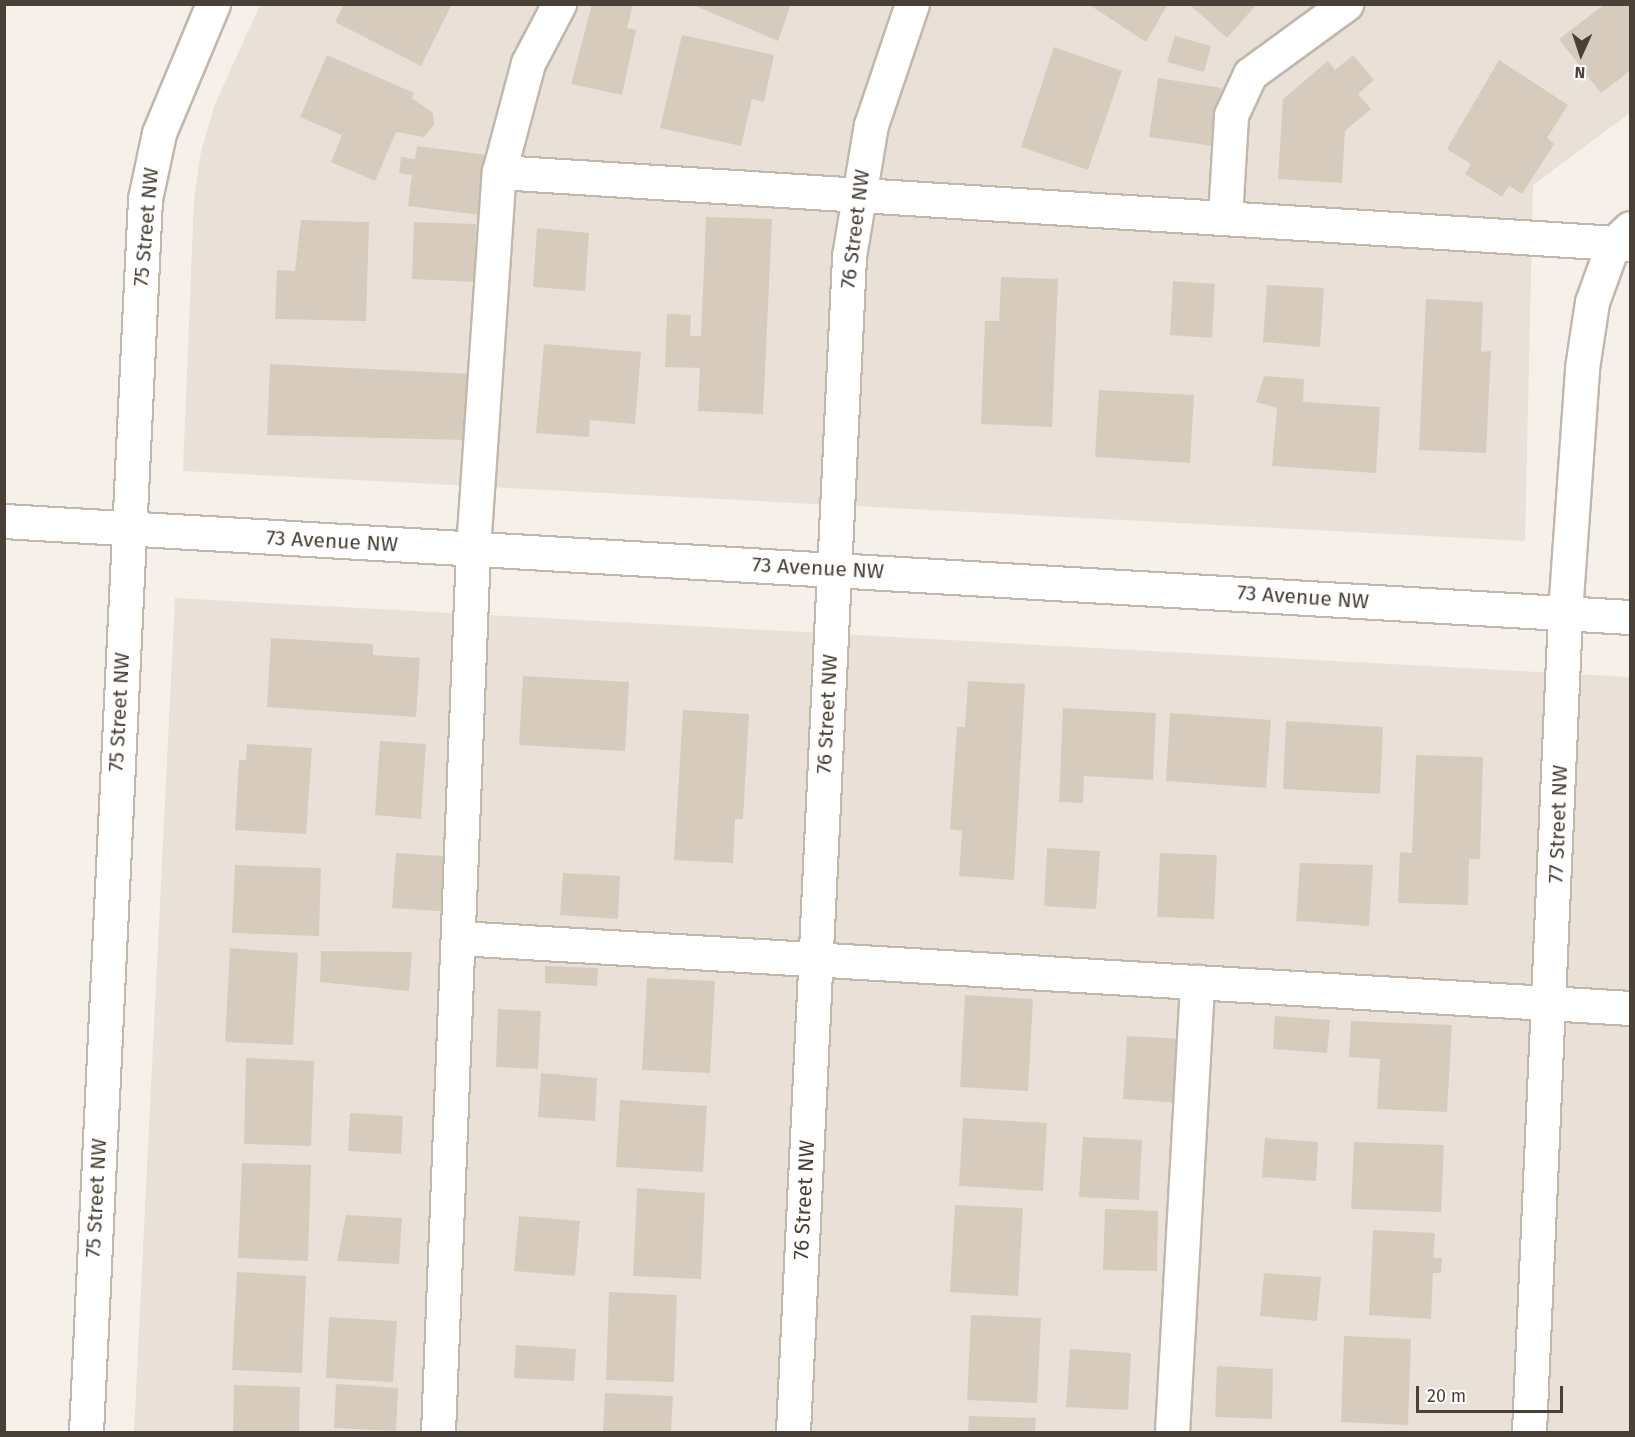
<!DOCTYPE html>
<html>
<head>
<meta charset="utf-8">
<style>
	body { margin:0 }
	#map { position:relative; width:1635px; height:1437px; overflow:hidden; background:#f5f0e9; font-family:"Fira Sans",sans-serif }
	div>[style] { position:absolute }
	.residential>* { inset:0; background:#e9e1d7 }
	.building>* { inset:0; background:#d7cbbe }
	.roads { filter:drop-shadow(2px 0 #c1b7ab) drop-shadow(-2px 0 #c1b7ab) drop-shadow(0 2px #c1b7ab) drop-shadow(0 -2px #c1b7ab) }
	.minor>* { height:33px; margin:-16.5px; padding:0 16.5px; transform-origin:16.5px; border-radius:16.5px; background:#fff }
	span { translate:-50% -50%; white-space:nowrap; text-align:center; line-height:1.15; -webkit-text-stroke:5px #fff; paint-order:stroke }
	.street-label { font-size:21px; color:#494037 }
	.frame { position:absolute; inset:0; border:6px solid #494037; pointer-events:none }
	.north { position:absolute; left:1551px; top:24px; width:60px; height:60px; -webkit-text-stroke:4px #fff; paint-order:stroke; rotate:183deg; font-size:16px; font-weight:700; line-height:24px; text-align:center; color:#494037 }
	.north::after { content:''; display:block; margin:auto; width:21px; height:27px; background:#494037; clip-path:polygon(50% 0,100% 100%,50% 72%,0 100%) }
	.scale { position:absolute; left:1416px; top:1386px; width:147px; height:27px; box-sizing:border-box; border:3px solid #494037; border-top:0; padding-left:8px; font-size:18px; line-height:21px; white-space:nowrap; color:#494037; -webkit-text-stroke:4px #fff; paint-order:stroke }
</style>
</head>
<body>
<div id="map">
	<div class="residential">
		<div style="clip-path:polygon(260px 5px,1630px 5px,1630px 113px,1533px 185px,1525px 541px,183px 471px,194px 200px,201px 151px,215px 104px)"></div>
		<div style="clip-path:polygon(175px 598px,1630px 677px,1630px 1432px,134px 1432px)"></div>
	</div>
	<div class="building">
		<div style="clip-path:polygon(344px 4px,452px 4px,421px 66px,335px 22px)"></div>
		<div style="clip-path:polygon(592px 4px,633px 4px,627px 28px,636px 30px,622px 95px,571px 84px)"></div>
		<div style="clip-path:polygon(691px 4px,791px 4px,778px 41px)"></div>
		<div style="clip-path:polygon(1088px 4px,1168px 4px,1146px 42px)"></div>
		<div style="clip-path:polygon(1189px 4px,1257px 4px,1227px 38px)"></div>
		<div style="clip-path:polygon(1605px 4px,1630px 4px,1630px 71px,1601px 93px,1559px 39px)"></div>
		<div style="clip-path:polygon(682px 35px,774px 55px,764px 102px,752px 99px,741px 146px,660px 128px)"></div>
		<div style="clip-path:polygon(1175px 36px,1211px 46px,1204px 72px,1167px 62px)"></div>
		<div style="clip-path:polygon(1054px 47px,1122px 71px,1088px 170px,1021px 147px)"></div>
		<div style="clip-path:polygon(327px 55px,414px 93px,412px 98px,433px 113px,434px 125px,424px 137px,396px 132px,375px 181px,331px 162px,342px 135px,300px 117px)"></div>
		<div style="clip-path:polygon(1353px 55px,1374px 80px,1358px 94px,1371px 109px,1345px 131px,1342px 183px,1278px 179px,1283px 99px,1328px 61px,1335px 70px)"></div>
		<div style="clip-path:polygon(1499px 60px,1568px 105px,1547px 138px,1554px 144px,1522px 194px,1509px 186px,1502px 197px,1465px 174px,1471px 164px,1447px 149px)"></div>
		<div style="clip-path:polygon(1158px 78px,1222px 88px,1213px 146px,1149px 137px)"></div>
		<div style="clip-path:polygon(417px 146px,487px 155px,480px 215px,408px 206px,412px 175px,399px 173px,401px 157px,415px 159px)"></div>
		<div style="clip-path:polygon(706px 217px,772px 219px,763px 414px,698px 411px,700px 368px,665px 367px,667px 314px,691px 315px,690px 336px,701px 336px)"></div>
		<div style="clip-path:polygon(301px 220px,369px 222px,366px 321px,275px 319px,277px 270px,295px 271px)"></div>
		<div style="clip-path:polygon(414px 222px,476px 224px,474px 282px,412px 279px)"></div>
		<div style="clip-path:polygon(537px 228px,589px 233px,585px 291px,533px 287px)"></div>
		<div style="clip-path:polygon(1001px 277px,1058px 279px,1052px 427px,981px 424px,985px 321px,999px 321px)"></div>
		<div style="clip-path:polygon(1173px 281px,1215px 284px,1212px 338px,1170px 335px)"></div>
		<div style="clip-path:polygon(1267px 285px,1324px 288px,1320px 347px,1263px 342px)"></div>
		<div style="clip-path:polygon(1426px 299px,1483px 302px,1481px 352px,1491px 351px,1486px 453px,1419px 450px)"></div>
		<div style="clip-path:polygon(544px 344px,641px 352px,635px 424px,590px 420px,589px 437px,536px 433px)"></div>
		<div style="clip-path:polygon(270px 364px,471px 374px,467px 440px,267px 435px)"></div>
		<div style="clip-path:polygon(1264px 376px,1304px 379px,1303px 402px,1380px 407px,1376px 473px,1272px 466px,1277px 408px,1256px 402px)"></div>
		<div style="clip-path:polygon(1099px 390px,1194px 395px,1190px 463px,1095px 457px)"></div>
		<div style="clip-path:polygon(271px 638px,373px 644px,373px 655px,420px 658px,416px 717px,267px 707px)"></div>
		<div style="clip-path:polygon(523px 676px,629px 682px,625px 751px,519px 745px)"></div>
		<div style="clip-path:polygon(968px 681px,1025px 684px,1014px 880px,959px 876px,962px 831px,950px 829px,957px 727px,965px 727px)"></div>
		<div style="clip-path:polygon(1063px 708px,1156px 713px,1153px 780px,1084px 776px,1083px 803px,1059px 802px)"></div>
		<div style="clip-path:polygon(683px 710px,749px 714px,743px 819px,735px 819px,733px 863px,674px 860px)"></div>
		<div style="clip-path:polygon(1170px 713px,1271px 720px,1266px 788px,1166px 781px)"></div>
		<div style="clip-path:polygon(1286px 721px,1383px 727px,1380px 794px,1283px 789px)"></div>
		<div style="clip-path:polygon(380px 741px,426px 744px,421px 819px,375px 815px)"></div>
		<div style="clip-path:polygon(247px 744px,312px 748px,306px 834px,235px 830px,239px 760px,246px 760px)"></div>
		<div style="clip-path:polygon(1416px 755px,1483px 757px,1480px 859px,1469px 859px,1468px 905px,1398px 903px,1400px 852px,1412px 853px)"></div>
		<div style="clip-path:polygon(1047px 848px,1100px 851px,1096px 909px,1044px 906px)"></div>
		<div style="clip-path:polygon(396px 853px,458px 857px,454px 912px,392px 908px)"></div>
		<div style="clip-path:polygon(1160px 853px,1217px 855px,1214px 919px,1157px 917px)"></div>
		<div style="clip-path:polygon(1300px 863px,1373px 865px,1369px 926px,1296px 921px)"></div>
		<div style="clip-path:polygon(235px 865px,321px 868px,319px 936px,232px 933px)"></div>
		<div style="clip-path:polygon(563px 873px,620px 876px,618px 919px,560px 915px)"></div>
		<div style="clip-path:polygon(230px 948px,298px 953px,293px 1045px,225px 1042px)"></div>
		<div style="clip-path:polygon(321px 951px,412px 952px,409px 991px,320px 982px)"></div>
		<div style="clip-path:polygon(545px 966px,598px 968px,597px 986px,545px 983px)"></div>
		<div style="clip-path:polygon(647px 978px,715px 981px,710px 1073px,642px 1070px)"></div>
		<div style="clip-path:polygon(965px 995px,1033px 999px,1028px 1091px,960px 1087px)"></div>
		<div style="clip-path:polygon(498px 1009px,541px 1011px,538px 1069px,496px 1067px)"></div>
		<div style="clip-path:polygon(1275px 1016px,1330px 1020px,1327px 1053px,1273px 1049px)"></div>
		<div style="clip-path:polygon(1351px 1021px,1452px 1025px,1447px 1112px,1377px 1109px,1380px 1059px,1349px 1057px)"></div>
		<div style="clip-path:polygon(1127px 1036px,1186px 1039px,1182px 1103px,1123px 1099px)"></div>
		<div style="clip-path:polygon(246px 1058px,314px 1061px,311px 1146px,244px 1144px)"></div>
		<div style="clip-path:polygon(541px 1073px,597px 1078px,595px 1121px,538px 1117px)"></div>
		<div style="clip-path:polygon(620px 1100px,707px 1106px,703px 1172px,616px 1167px)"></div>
		<div style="clip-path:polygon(350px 1113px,403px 1116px,401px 1154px,348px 1151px)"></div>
		<div style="clip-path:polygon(963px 1118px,1047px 1123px,1043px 1191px,959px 1186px)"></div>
		<div style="clip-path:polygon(1083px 1137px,1142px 1140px,1139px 1200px,1079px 1197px)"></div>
		<div style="clip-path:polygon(1265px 1138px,1318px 1142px,1316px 1181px,1262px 1177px)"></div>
		<div style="clip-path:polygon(1354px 1142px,1444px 1145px,1441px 1212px,1351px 1209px)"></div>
		<div style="clip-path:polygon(242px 1163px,311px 1165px,308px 1261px,238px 1258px)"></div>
		<div style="clip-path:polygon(637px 1188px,705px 1193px,701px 1279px,633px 1276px)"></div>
		<div style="clip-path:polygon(955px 1205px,1023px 1208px,1018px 1296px,950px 1292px)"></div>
		<div style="clip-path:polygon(1105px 1209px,1158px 1211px,1157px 1271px,1103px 1270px)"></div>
		<div style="clip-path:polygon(346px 1215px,402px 1218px,399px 1264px,337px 1261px)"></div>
		<div style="clip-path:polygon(519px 1216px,580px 1221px,575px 1276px,514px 1271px)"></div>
		<div style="clip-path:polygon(1373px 1230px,1435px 1233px,1433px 1258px,1442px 1258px,1441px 1273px,1433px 1273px,1431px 1319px,1369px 1315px)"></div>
		<div style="clip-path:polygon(237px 1272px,306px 1276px,302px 1373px,232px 1370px)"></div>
		<div style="clip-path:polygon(1264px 1273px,1321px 1277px,1317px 1321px,1260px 1316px)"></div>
		<div style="clip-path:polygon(609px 1292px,677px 1295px,674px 1382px,606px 1380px)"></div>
		<div style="clip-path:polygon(971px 1315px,1041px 1318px,1037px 1403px,967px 1400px)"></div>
		<div style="clip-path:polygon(329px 1317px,397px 1321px,393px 1382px,326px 1378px)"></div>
		<div style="clip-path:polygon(1344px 1336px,1411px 1339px,1408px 1425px,1341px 1422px)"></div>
		<div style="clip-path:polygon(516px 1345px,576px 1349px,574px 1381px,514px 1378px)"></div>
		<div style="clip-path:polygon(1070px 1349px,1131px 1353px,1128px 1410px,1066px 1407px)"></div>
		<div style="clip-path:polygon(1217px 1366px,1273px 1369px,1272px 1419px,1215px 1417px)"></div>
		<div style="clip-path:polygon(336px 1384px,398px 1388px,396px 1431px,334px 1428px)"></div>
		<div style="clip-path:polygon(234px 1385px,300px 1387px,299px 1432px,233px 1432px)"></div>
		<div style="clip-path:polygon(605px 1393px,673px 1396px,671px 1432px,603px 1432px)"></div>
		<div style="clip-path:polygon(969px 1416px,1036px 1418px,1035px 1432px,968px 1432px)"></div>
	</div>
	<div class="roads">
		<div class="minor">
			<div style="left:499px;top:172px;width:1133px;rotate:3.64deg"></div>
			<div style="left:1225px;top:217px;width:102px;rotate:-86.6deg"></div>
			<div style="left:1231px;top:115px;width:45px;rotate:-65.1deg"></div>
			<div style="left:1250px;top:74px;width:119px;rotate:-36.1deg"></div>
			<div style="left:4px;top:521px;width:1629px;rotate:3.38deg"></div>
			<div style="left:459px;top:938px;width:1173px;rotate:3.42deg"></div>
			<div style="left:86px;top:1432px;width:1234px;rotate:-87.26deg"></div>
			<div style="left:145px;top:199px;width:67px;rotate:-78deg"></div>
			<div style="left:159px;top:133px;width:140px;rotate:-67.3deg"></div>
			<div style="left:438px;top:1432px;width:884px;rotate:-87.73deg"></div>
			<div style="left:473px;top:549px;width:378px;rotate:-86.1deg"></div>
			<div style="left:499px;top:172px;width:113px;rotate:-75.1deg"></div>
			<div style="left:528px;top:63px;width:67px;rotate:-62.3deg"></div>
			<div style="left:793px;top:1432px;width:1177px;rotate:-87.27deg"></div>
			<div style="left:849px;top:256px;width:133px;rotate:-80.5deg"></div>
			<div style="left:871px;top:125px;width:128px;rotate:-71.3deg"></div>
			<div style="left:1172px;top:1432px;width:451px;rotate:-86.8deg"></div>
			<div style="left:1529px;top:1432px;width:820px;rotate:-87.48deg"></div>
			<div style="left:1565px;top:613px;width:246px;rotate:-86deg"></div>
			<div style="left:1582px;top:368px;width:67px;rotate:-81.4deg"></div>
			<div style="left:1592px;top:302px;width:62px;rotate:-70.1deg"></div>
			<div style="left:1613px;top:244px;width:23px;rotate:-43deg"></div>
		</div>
	</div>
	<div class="street-label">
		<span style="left:146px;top:227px;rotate:-85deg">75 Street NW</span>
		<span style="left:855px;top:229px;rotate:-83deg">76 Street NW</span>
		<span style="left:332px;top:541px;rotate:3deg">73 Avenue NW</span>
		<span style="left:818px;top:568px;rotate:3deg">73 Avenue NW</span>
		<span style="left:1303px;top:597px;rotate:4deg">73 Avenue NW</span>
		<span style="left:119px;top:712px;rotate:-87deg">75 Street NW</span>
		<span style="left:827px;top:714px;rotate:-87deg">76 Street NW</span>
		<span style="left:1558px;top:824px;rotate:-88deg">77 Street NW</span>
		<span style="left:96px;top:1198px;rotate:-87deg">75 Street NW</span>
		<span style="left:804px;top:1200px;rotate:-87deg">76 Street NW</span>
	</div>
	<div class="frame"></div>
	<div class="north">N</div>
	<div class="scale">20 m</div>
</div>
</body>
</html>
